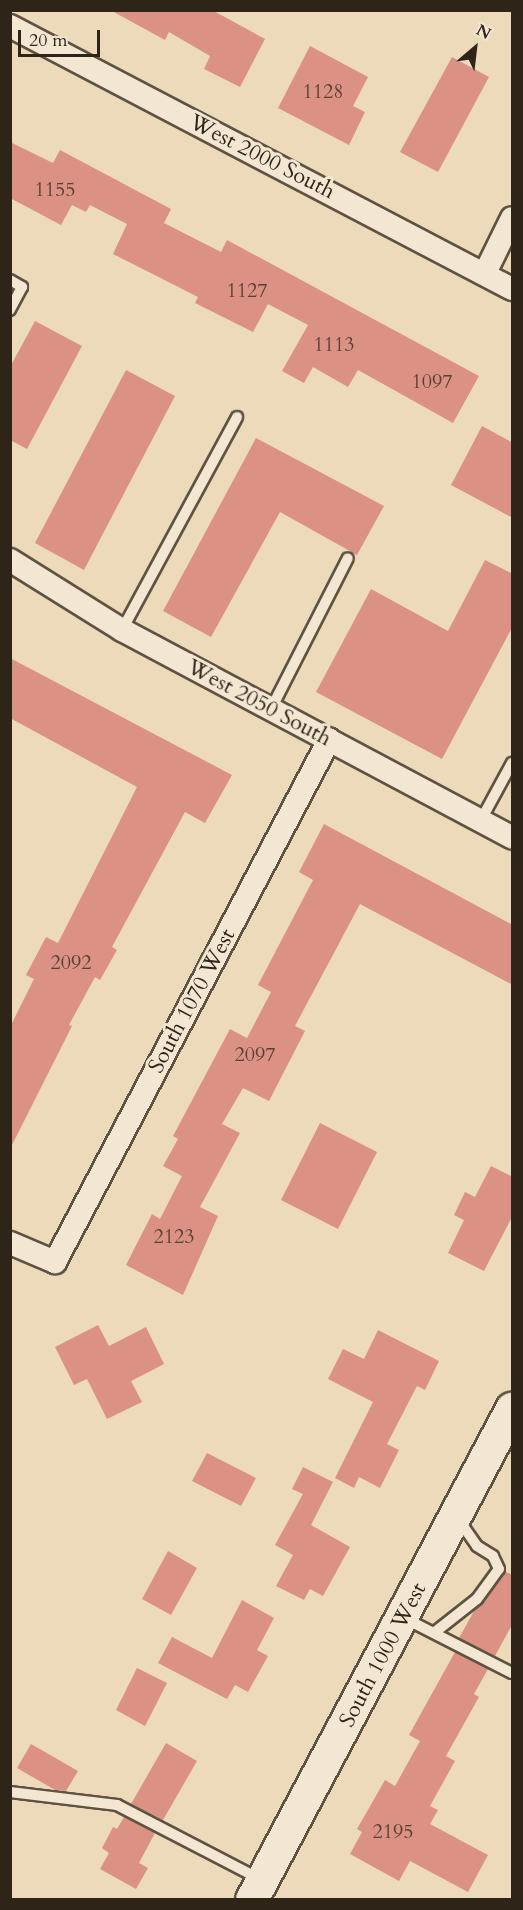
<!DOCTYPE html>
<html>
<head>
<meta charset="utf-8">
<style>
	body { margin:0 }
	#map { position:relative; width:523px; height:1910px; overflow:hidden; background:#eddabb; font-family:Cardo,serif }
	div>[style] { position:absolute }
	.building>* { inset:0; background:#db9285 }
	.roads { filter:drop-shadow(2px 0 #5e5240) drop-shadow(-2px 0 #5e5240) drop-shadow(0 2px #5e5240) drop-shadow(0 -2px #5e5240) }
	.lane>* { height:10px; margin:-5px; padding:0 5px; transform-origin:5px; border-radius:5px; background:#f3e7d3 }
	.street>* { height:22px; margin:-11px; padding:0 11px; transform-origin:11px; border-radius:11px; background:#f3e7d3 }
	.secondary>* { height:32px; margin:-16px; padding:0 16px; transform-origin:16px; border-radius:16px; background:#f3e7d3 }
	span { translate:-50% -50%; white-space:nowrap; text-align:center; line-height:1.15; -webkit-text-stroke:6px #f3e7d3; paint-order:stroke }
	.number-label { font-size:20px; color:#594032 }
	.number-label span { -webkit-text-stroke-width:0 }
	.street-label { font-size:22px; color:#2e2417 }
	.frame { position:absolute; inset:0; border:12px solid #2e2417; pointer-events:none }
	.north { position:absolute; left:445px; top:18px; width:60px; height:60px; -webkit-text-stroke:4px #f3e7d3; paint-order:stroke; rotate:28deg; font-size:16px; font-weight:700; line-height:24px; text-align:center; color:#2e2417 }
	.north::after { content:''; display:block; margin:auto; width:21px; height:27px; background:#2e2417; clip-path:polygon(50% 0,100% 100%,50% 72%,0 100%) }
	.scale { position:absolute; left:18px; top:30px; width:82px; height:27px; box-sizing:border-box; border:3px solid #2e2417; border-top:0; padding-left:8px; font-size:18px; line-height:21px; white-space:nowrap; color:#2e2417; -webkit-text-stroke:4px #f3e7d3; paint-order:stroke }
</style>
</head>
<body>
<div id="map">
	<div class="building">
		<div style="clip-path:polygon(110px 10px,212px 10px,265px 39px,240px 87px,204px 69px,210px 56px,169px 32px,165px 40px)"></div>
		<div style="clip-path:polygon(310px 46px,368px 77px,353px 106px,365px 112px,349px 145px,278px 108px)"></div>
		<div style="clip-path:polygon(452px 57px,489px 77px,438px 172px,400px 152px)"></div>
		<div style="clip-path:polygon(10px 142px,53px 163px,60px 150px,171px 209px,164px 223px,221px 252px,227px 240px,479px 376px,453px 423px,358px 370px,348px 387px,313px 367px,304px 383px,282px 371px,308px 325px,268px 304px,253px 332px,195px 303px,198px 297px,113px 254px,127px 224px,90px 205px,86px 212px,72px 205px,61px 225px,10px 198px)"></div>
		<div style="clip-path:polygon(35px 321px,82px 346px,27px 449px,10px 440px,10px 367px)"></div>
		<div style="clip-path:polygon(126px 370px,175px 396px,84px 570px,35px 543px)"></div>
		<div style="clip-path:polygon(482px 426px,513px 443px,513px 518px,451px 485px)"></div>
		<div style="clip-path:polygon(256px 438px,384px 506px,357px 555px,280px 512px,211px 637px,163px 611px)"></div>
		<div style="clip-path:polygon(485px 560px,513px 574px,513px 626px,442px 759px,316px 692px,371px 589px,448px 631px)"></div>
		<div style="clip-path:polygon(10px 658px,232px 775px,205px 823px,185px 812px,112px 947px,117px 950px,100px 980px,95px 977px,69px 1025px,72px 1026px,10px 1149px,10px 1027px,34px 979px,26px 975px,46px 937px,58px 943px,137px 787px,10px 718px)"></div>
		<div style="clip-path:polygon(324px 824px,513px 925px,513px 985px,360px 904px,295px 1026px,305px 1031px,269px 1101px,243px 1088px,222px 1124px,240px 1133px,200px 1207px,218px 1216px,183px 1295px,126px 1265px,152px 1214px,160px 1219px,182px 1176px,163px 1166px,178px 1139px,173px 1136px,230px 1029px,247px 1038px,271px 992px,258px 985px,313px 880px,299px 872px)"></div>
		<div style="clip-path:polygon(320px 1123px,377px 1152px,338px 1229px,281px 1200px)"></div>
		<div style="clip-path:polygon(491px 1166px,513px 1177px,513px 1215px,484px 1271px,448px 1253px,464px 1220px,454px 1215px,465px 1192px,475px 1197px)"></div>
		<div style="clip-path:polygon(98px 1325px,109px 1346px,146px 1327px,164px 1364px,131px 1381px,142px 1402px,107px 1419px,87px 1379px,74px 1385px,55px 1347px)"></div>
		<div style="clip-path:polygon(378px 1330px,439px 1361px,425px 1390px,417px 1386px,387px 1444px,399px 1450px,380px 1488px,359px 1477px,354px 1488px,335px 1478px,373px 1402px,328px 1379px,343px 1349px,364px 1359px)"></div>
		<div style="clip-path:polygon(207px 1453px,256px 1478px,241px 1506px,192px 1481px)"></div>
		<div style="clip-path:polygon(303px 1467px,333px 1482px,311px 1525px,350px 1547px,323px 1596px,310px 1589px,304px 1600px,276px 1586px,293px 1555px,275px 1545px,303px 1494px,292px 1489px)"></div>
		<div style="clip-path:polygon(168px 1551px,197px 1568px,171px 1615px,142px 1599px)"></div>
		<div style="clip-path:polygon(506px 1572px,513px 1575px,513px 1623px,495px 1656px,459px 1638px,474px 1611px)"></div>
		<div style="clip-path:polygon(242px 1600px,274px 1618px,257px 1650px,268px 1656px,248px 1692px,235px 1685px,227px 1699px,158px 1663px,172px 1637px,212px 1658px)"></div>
		<div style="clip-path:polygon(455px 1652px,488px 1669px,474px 1694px,479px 1697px,446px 1756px,455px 1761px,430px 1806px,438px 1810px,430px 1824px,488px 1855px,468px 1892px,410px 1861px,399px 1881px,350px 1854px,362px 1832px,357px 1829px,385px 1780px,395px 1786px,420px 1741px,409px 1735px)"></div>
		<div style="clip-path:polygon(137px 1668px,167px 1683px,145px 1726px,116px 1710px)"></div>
		<div style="clip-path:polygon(166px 1743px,197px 1761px,163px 1820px,131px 1804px)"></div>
		<div style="clip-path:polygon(31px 1744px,78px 1771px,66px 1791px,55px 1790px,17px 1768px)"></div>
		<div style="clip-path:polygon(124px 1817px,155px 1833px,139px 1863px,148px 1868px,136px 1889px,100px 1869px,109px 1853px,102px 1848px,113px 1827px,117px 1829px)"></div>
	</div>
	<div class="roads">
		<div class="lane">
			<div style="left:10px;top:280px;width:14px;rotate:30deg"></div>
			<div style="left:22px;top:287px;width:26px;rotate:118deg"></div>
			<div style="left:122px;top:630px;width:242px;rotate:-61.6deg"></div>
			<div style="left:271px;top:709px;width:169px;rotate:-63deg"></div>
			<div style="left:481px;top:820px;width:65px;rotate:-61.5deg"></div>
			<div style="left:404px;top:1618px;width:121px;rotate:27deg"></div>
			<div style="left:435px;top:1632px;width:53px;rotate:-38.2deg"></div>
			<div style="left:477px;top:1599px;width:37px;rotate:-54deg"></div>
			<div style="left:499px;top:1569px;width:14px;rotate:-115deg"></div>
			<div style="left:493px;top:1556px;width:19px;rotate:-148deg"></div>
			<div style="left:477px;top:1546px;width:33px;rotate:-125deg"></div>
			<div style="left:10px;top:1792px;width:108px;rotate:6.9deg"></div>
			<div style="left:117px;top:1805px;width:161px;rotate:27.4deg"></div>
		</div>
		<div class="street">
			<div style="left:10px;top:26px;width:567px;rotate:27.65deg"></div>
			<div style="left:485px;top:273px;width:61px;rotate:-63.9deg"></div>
			<div style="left:10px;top:560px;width:132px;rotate:32deg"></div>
			<div style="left:122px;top:630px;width:442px;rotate:28deg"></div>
			<div style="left:10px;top:1243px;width:49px;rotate:22.9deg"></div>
			<div style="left:55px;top:1262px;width:590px;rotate:-62.3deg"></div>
		</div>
		<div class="secondary">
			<div style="left:252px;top:1900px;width:556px;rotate:-62.1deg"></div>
		</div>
	</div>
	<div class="number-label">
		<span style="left:323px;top:91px">1128</span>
		<span style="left:55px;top:189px">1155</span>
		<span style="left:247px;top:290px">1127</span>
		<span style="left:334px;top:344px">1113</span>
		<span style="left:432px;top:381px">1097</span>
		<span style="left:71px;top:962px">2092</span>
		<span style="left:255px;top:1054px">2097</span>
		<span style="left:174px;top:1236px">2123</span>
		<span style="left:393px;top:1831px">2195</span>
	</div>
	<div class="street-label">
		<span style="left:262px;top:157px;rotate:27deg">West 2000 South</span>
		<span style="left:259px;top:703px;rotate:28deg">West 2050 South</span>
		<span style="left:192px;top:1001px;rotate:-62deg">South 1070 West</span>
		<span style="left:383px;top:1655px;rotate:-62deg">South 1000 West</span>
	</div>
	<div class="frame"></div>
	<div class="north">N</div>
	<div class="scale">20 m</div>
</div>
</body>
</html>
